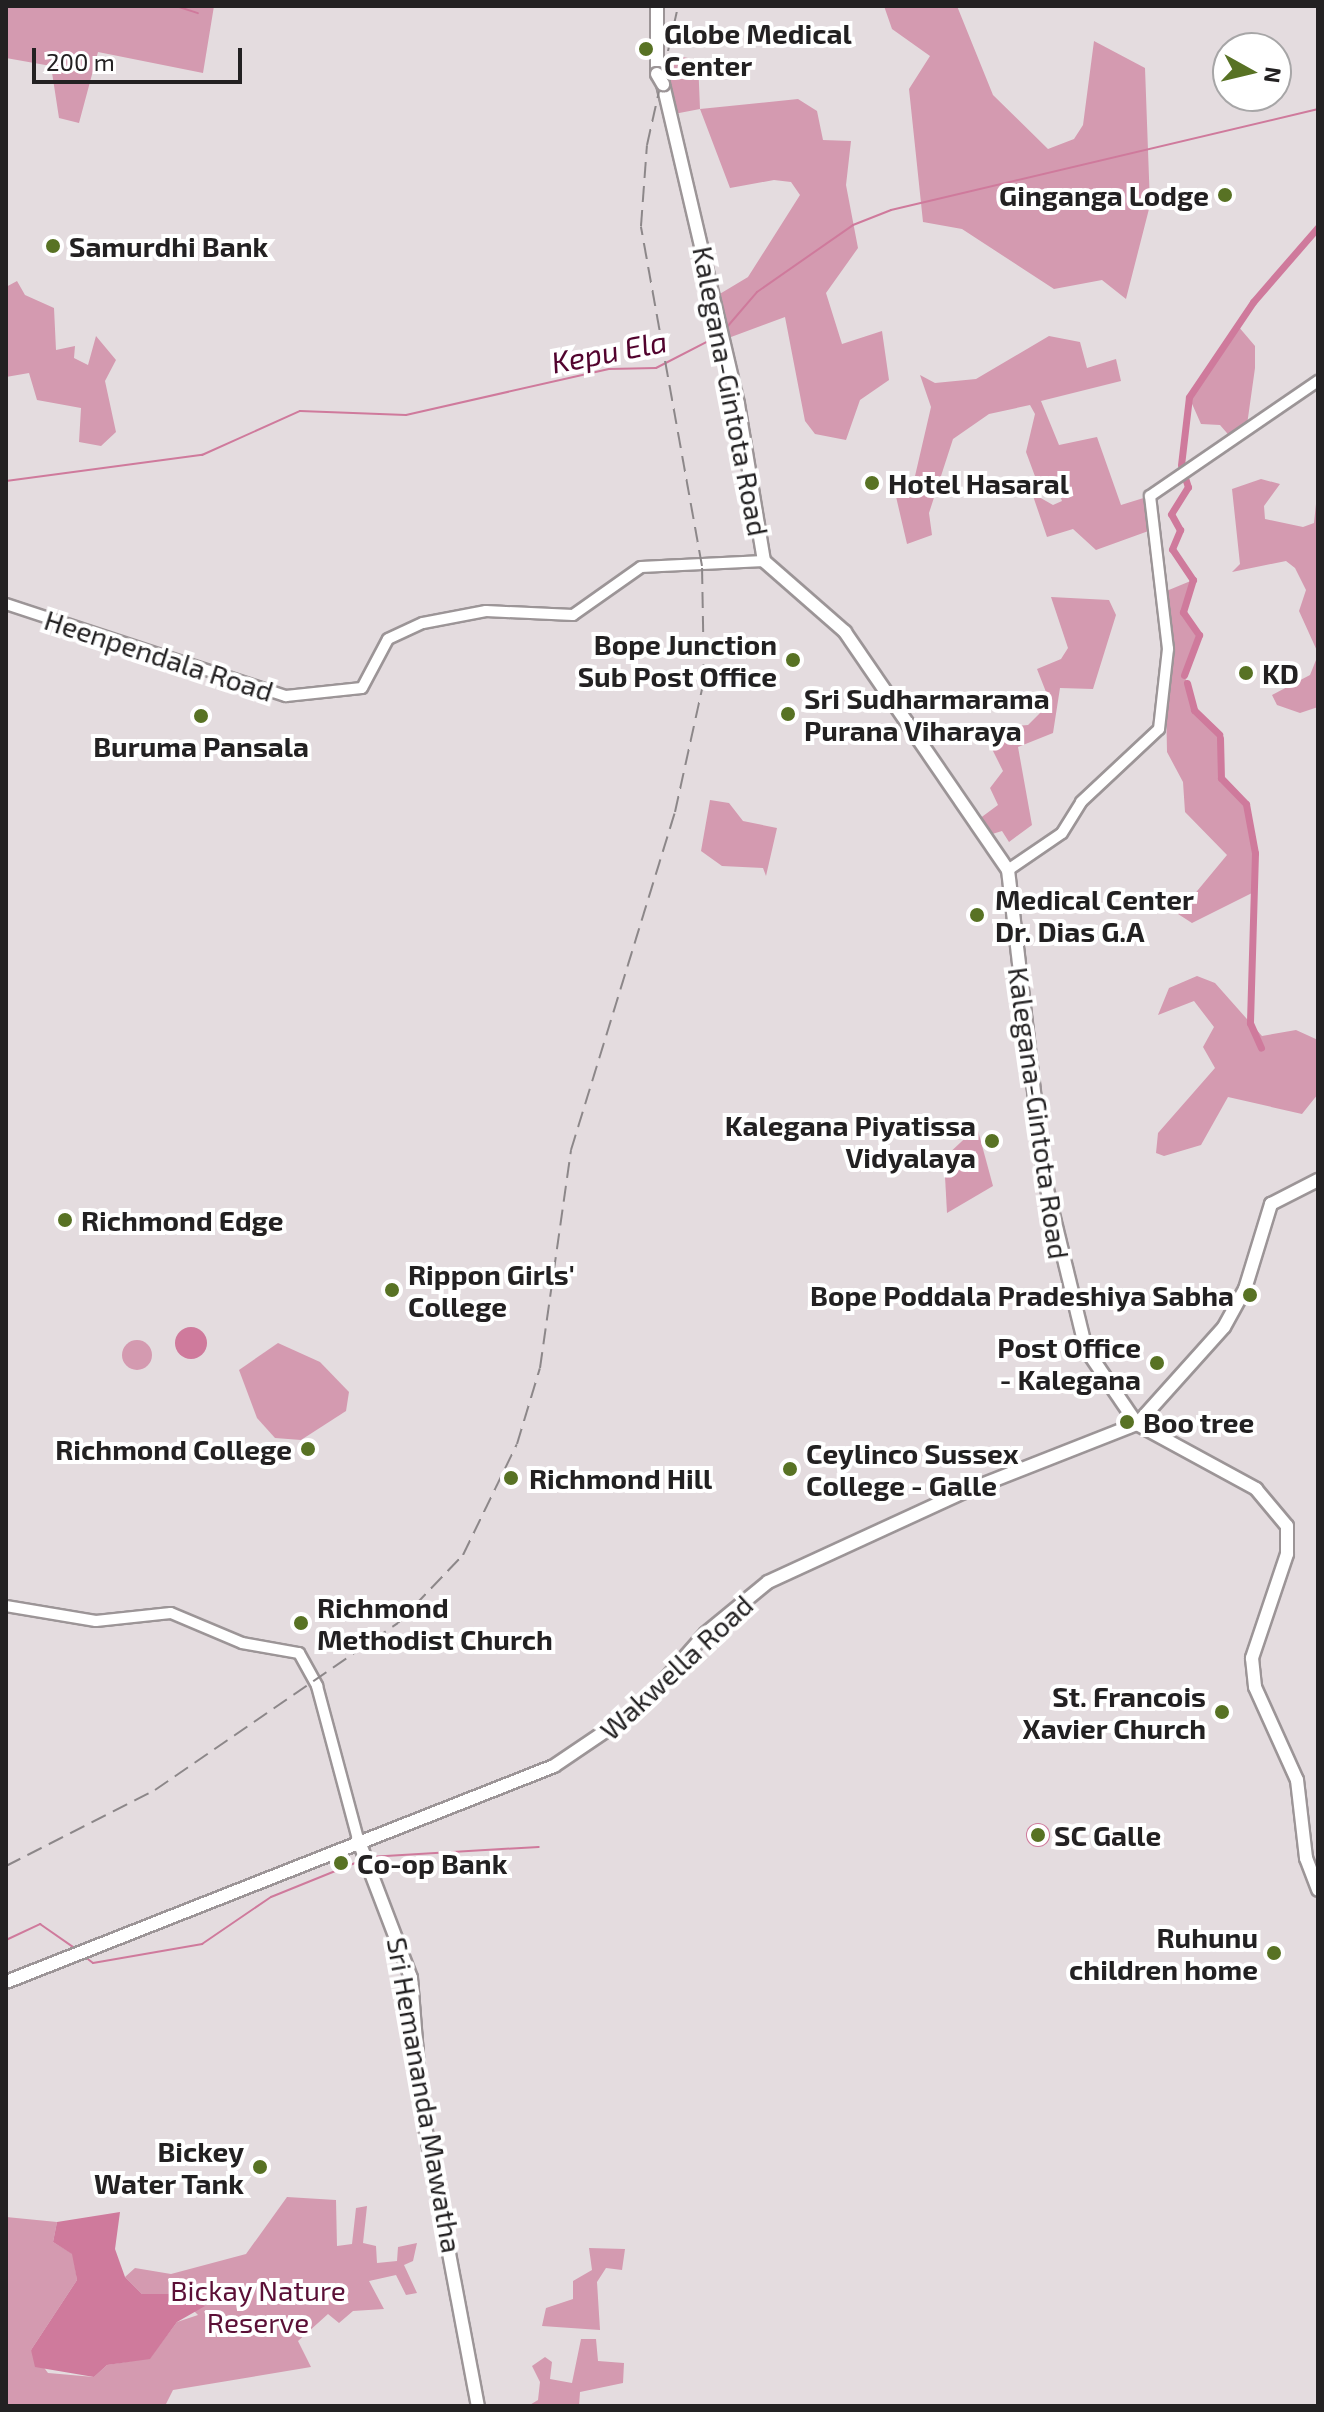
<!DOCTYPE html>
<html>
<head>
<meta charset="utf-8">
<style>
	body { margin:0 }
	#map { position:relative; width:1324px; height:2412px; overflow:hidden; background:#e4dcdf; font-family:"Exo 2",sans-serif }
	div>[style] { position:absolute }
	.green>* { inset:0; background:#d49ab0 }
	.round { border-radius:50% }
	.water>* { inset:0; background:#cf7a9c }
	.stream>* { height:2px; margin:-1px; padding:0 1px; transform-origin:1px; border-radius:1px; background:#cf7a9c }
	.canal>* { height:7px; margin:-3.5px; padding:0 3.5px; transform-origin:3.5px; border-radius:3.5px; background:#cf7a9c }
	.roads { filter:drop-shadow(2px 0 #9c9597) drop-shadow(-2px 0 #9c9597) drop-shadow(0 2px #9c9597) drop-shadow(0 -2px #9c9597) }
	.tertiary>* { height:10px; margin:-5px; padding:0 5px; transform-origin:5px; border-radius:5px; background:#fff }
	.secondary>* { height:12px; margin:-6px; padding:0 6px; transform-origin:6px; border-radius:6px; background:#fff }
	.primary>* { height:12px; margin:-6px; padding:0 6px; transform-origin:6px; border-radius:6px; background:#fff }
	.rail>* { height:2px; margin-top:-1px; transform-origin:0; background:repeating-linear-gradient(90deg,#8c8789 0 16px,transparent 0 24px) }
	.bridges { filter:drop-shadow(2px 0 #9c9597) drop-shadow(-2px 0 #9c9597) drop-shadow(0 2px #9c9597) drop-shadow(0 -2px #9c9597) }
	.secondary-bridge>* { height:12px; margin:-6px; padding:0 6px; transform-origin:6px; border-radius:6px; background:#fff }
	.dots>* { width:22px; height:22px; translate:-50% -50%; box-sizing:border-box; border:4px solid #fff; border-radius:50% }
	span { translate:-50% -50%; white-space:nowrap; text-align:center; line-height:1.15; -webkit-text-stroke:8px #fff; paint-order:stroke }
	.poi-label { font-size:28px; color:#232122; font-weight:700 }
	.left { translate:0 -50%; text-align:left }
	.right { translate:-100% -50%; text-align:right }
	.street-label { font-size:28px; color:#232122 }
	.park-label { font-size:28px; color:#5b0f36 }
	.water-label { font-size:30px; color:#52032e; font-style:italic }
	.frame { position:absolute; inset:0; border:8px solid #232122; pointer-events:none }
	.north { position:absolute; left:1212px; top:32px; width:80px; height:80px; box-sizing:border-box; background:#fff; border:2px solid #a7a6a7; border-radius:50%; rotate:98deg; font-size:22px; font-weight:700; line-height:32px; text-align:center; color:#232122 }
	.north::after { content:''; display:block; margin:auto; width:28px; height:36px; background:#587224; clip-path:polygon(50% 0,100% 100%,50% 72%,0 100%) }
	.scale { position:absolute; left:32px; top:48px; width:210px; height:36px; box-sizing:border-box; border:4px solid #232122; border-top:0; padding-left:10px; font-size:24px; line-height:28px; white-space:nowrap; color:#232122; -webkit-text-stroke:6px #fff; paint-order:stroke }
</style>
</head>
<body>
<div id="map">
	<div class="green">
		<div style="clip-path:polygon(6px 6px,214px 6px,203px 73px,98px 52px,79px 123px,59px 118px,51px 66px,6px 58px)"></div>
		<div style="clip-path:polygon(884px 6px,957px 6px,993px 95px,1048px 149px,1074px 139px,1083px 125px,1094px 41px,1145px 68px,1150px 205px,1126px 299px,1102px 280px,1054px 289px,962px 229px,923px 222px,909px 89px,930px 56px,892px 29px)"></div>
		<div style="clip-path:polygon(673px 55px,698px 60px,700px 109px,798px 99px,817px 111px,823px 140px,851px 141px,846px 185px,858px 248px,826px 293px,842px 344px,882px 331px,889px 380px,860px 400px,846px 440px,815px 434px,805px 421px,785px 317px,723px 340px,713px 298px,748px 277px,800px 195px,791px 182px,774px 180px,730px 188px,700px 109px,674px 114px,666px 88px)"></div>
		<div style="clip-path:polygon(17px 281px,25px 295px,54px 308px,56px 350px,75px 346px,74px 358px,88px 365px,96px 336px,116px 360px,105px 381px,116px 432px,101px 446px,79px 442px,81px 408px,37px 400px,29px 373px,6px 377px,6px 287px)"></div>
		<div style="clip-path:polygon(1238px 326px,1255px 346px,1255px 368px,1246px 432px,1233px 440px,1220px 425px,1201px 424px,1189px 397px)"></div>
		<div style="clip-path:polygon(1049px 336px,1080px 342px,1087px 368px,1116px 359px,1121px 381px,1041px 401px,1059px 445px,1097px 437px,1121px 505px,1150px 496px,1154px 529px,1096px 550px,1073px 529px,1047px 537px,1032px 493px,1053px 505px,1062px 501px,1052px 478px,1036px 479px,1026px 452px,1035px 414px,1030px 405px,989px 414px,953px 439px,929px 513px,932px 535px,907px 544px,894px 488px,915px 476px,931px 407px,920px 375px,935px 383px,976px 379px)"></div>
		<div style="clip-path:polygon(1261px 479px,1280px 484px,1264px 506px,1265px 519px,1303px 527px,1314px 523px,1318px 485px,1318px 653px,1299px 611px,1306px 590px,1295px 568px,1286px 561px,1232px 572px,1240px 564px,1232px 489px)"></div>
		<div style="clip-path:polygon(1193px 580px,1183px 612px,1199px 642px,1184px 673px,1194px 710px,1220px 734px,1221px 777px,1246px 804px,1255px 853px,1252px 893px,1192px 923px,1178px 914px,1227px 855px,1185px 812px,1183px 782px,1167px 752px,1164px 592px)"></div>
		<div style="clip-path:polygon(1051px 597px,1109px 600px,1116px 615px,1093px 689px,1060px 688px,1053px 733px,1018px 747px,1032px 825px,1009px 842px,1002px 831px,989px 835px,979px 819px,998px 805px,990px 788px,1003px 771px,982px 729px,1028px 725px,1040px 713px,1046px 692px,1037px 669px,1061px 659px,1068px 648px)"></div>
		<div style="clip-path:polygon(1318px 655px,1318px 707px,1300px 713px,1277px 705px,1272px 695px,1310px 675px)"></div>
		<div style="clip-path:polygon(710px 800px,729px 803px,743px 821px,777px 828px,766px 876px,763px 868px,722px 866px,701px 851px)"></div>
		<div style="clip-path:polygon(1197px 976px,1215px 983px,1262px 1036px,1296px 1030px,1318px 1040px,1318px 1094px,1302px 1114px,1228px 1097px,1201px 1145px,1164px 1156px,1156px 1153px,1158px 1133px,1215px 1068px,1203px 1047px,1214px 1027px,1194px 1001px,1158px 1015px,1169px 988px)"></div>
		<div style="clip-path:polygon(977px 1127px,993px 1186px,947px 1213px,944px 1158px)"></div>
		<div class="round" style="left:122px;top:1340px;width:30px;height:30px"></div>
		<div style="clip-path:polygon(278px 1343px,320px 1362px,349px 1392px,346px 1411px,301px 1440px,275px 1438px,257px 1418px,239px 1370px)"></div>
		<div style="clip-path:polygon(287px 2197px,336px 2200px,337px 2246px,352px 2244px,356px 2208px,367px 2206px,363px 2243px,376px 2246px,377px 2263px,397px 2261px,398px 2247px,417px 2243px,413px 2261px,404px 2265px,417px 2293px,406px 2295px,396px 2275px,369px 2281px,384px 2309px,353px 2311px,339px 2323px,328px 2314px,298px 2341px,311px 2367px,173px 2390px,165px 2406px,6px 2406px,6px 2217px,57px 2222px,53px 2242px,73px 2254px,77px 2280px,31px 2350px,48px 2373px,94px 2377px,107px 2365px,150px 2358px,177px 2322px,198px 2315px,177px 2294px,142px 2294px,125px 2277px,135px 2268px,171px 2274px,246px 2254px)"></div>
		<div style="clip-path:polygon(589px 2248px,625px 2249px,622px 2270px,606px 2268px,597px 2282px,600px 2330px,542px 2326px,546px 2308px,573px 2299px,573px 2281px,592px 2270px)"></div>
		<div style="clip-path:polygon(581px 2339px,596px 2339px,598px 2361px,624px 2363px,623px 2383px,580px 2392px,579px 2406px,528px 2406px,538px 2400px,540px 2382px,532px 2366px,545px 2357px,552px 2362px,550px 2379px,572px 2383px)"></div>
	</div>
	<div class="water">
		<div class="round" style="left:175px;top:1327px;width:32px;height:32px"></div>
		<div class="round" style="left:1026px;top:1823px;width:24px;height:24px"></div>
		<div style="clip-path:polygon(120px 2212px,115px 2249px,125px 2277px,142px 2294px,177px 2294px,205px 2306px,177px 2322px,150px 2359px,107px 2365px,94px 2377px,35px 2367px,31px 2350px,77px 2280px,72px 2254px,53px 2242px,57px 2222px)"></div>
	</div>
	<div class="stream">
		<div style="left:176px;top:6px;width:23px;rotate:18deg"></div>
		<div style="left:727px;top:327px;width:46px;rotate:-49.4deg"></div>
		<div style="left:757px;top:292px;width:117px;rotate:-34.9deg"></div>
		<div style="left:853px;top:225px;width:41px;rotate:-21.5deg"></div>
		<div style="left:891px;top:210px;width:439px;rotate:-13.3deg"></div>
		<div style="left:6px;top:481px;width:198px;rotate:-7.6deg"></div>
		<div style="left:202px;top:455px;width:107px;rotate:-24.2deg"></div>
		<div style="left:300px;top:411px;width:106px;rotate:2.2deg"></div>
		<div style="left:406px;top:415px;width:208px;rotate:-12.8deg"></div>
		<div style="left:609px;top:369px;width:47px;rotate:-1.2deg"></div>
		<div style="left:656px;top:368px;width:68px;rotate:-27.3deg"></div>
		<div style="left:369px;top:1857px;width:170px;rotate:-3.4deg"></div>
		<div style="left:6px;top:1940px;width:38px;rotate:-25deg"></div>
		<div style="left:40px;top:1924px;width:44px;rotate:34.8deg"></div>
		<div style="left:84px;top:1956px;width:11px;rotate:38deg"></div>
		<div style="left:93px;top:1963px;width:111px;rotate:-9.9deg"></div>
		<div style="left:202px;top:1944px;width:83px;rotate:-34.3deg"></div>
		<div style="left:271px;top:1897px;width:96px;rotate:-22deg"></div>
	</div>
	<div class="canal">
		<div style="left:1181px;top:465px;width:68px;rotate:-83.3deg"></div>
		<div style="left:1189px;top:397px;width:115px;rotate:-56deg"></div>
		<div style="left:1253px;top:302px;width:99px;rotate:-49.1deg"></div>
		<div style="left:1184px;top:675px;width:43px;rotate:-69.4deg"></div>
		<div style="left:1199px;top:635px;width:28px;rotate:-125deg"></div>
		<div style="left:1183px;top:612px;width:34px;rotate:-73deg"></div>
		<div style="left:1193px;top:580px;width:37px;rotate:-124deg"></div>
		<div style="left:1172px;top:549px;width:21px;rotate:-67deg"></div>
		<div style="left:1180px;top:530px;width:18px;rotate:-119deg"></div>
		<div style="left:1171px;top:514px;width:32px;rotate:-58deg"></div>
		<div style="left:1188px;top:487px;width:13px;rotate:-108deg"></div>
		<div style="left:1187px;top:683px;width:28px;rotate:75deg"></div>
		<div style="left:1194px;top:710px;width:35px;rotate:44deg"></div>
		<div style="left:1220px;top:738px;width:40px;rotate:88.6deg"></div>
		<div style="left:1221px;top:778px;width:36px;rotate:46deg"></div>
		<div style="left:1246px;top:804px;width:50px;rotate:79.6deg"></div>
		<div style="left:1255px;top:853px;width:170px;rotate:91.7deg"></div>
		<div style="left:1250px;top:1023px;width:27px;rotate:66deg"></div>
	</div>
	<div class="roads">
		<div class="tertiary">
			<div style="left:6px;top:604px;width:295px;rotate:18.2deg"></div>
			<div style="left:286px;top:696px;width:76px;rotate:-6deg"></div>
			<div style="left:362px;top:688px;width:55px;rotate:-62deg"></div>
			<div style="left:388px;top:639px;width:38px;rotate:-25deg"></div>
			<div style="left:423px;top:623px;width:64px;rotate:-10.8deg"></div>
			<div style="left:486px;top:611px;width:87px;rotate:2.6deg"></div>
			<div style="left:573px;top:615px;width:83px;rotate:-35.2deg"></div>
			<div style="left:641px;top:567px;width:123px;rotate:-2.8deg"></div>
			<div style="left:1008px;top:870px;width:65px;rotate:-34.4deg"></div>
			<div style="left:1062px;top:833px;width:36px;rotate:-58deg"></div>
			<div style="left:1081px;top:802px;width:107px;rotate:-43.1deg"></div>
			<div style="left:1159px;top:729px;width:81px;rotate:-83.6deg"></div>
			<div style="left:1168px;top:649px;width:154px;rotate:-96.7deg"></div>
			<div style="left:1150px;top:496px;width:204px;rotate:-34.4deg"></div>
			<div style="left:6px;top:1606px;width:91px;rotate:9.5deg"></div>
			<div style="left:96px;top:1621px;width:75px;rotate:-6.1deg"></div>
			<div style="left:171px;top:1613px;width:77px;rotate:22.9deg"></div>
			<div style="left:242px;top:1643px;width:58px;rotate:10deg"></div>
			<div style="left:299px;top:1653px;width:38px;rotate:61deg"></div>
			<div style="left:317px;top:1686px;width:158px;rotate:75deg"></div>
		</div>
		<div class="secondary">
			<div style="left:657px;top:6px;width:68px;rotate:90deg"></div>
			<div style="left:663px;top:84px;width:329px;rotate:76.8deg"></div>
			<div style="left:738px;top:404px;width:159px;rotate:80.6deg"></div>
			<div style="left:764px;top:561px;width:108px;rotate:41.2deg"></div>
			<div style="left:845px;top:632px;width:288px;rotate:55.6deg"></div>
			<div style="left:1008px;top:870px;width:309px;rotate:83.3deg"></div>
			<div style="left:1044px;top:1177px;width:177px;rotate:76.3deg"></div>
			<div style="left:1086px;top:1349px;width:91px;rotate:55.8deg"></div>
			<div style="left:1137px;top:1424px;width:136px;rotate:28.6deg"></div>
			<div style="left:1256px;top:1489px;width:48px;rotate:50deg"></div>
			<div style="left:1287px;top:1526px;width:28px;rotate:90deg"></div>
			<div style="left:1287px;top:1554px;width:110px;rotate:108.6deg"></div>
			<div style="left:1252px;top:1658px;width:29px;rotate:84deg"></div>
			<div style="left:1255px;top:1687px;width:102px;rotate:65.7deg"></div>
			<div style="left:1297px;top:1780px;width:79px;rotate:83.4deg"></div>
			<div style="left:1306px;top:1858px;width:34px;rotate:69deg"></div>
			<div style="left:358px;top:1839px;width:149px;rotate:69.1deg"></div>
			<div style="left:411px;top:1978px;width:127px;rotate:85.5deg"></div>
			<div style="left:421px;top:2105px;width:306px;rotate:79.3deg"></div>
		</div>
		<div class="primary">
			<div style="left:6px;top:1982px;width:589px;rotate:-21.51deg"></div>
			<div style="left:554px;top:1766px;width:105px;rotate:-34.1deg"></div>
			<div style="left:641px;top:1707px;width:98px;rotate:-48.7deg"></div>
			<div style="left:706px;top:1633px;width:80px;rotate:-39.4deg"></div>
			<div style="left:768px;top:1582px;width:216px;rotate:-24.7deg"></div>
			<div style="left:964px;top:1492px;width:186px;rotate:-21.5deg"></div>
			<div style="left:1137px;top:1424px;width:130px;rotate:-48.1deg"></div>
			<div style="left:1224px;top:1327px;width:43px;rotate:-61.1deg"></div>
			<div style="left:1245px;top:1289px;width:89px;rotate:-73deg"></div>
			<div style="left:1271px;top:1204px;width:53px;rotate:-27.1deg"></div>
		</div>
	</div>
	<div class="rail">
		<div style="left:6px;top:1866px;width:167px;rotate:-27deg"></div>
		<div style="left:155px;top:1790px;width:295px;rotate:-34.5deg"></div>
		<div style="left:398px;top:1623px;width:94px;rotate:-46.3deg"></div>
		<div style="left:463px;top:1555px;width:123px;rotate:-64.1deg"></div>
		<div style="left:517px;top:1444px;width:79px;rotate:-73.2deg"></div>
		<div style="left:540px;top:1368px;width:220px;rotate:-81.9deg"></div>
		<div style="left:571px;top:1150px;width:354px;rotate:-72.9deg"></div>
		<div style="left:675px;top:812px;width:135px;rotate:-77.6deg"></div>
		<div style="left:704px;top:680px;width:114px;rotate:-91deg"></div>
		<div style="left:702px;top:566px;width:345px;rotate:-100.2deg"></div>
		<div style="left:641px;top:226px;width:81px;rotate:-85.8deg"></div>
		<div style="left:647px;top:145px;width:142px;rotate:-77.4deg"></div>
	</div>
	<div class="bridges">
		<div class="secondary-bridge">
			<div style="left:657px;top:74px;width:12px;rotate:59deg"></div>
		</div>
	</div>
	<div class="dots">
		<div style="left:646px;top:49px;background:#587224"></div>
		<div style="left:1225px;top:195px;background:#587224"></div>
		<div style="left:53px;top:246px;background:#587224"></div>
		<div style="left:872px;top:483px;background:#587224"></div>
		<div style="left:793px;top:660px;background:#587224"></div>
		<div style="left:1246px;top:673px;background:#587224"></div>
		<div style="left:788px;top:714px;background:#587224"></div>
		<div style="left:201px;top:716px;background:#587224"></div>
		<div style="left:977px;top:915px;background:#587224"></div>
		<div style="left:992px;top:1141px;background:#587224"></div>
		<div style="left:65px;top:1220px;background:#587224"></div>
		<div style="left:392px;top:1290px;background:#587224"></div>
		<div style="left:1250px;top:1295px;background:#587224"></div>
		<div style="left:1157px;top:1363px;background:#587224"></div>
		<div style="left:1127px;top:1422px;background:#587224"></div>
		<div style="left:308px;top:1449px;background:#587224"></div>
		<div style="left:790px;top:1469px;background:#587224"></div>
		<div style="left:511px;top:1478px;background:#587224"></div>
		<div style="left:301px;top:1623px;background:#587224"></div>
		<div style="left:1222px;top:1712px;background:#587224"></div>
		<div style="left:1038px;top:1835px;background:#587224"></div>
		<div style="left:341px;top:1863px;background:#587224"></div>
		<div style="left:1274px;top:1953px;background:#587224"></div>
		<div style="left:260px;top:2167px;background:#587224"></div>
	</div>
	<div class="poi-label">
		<span class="left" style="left:664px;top:49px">Globe Medical<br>Center</span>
		<span class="right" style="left:1209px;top:195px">Ginganga Lodge</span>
		<span class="left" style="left:69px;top:246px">Samurdhi Bank</span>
		<span class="left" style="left:888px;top:483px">Hotel Hasaral</span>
		<span class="right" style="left:777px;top:660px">Bope Junction<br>Sub Post Office</span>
		<span class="left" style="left:1262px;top:673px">KD</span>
		<span class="left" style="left:804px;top:714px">Sri Sudharmarama<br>Purana Viharaya</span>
		<span style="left:201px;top:746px">Buruma Pansala</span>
		<span class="left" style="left:995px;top:915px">Medical Center<br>Dr. Dias G.A</span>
		<span class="right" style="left:976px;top:1141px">Kalegana Piyatissa<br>Vidyalaya</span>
		<span class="left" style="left:81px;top:1220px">Richmond Edge</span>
		<span class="left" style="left:408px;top:1290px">Rippon Girls'<br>College</span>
		<span class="right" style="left:1234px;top:1295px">Bope Poddala Pradeshiya Sabha</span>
		<span class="right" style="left:1141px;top:1363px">Post Office<br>- Kalegana</span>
		<span class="left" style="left:1143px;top:1422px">Boo tree</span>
		<span class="right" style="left:292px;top:1449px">Richmond College</span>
		<span class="left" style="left:806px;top:1469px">Ceylinco Sussex<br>College - Galle</span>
		<span class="left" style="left:529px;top:1478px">Richmond Hill</span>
		<span class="left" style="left:317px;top:1623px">Richmond<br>Methodist Church</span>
		<span class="right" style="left:1206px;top:1712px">St. Francois<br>Xavier Church</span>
		<span class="left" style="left:1054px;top:1835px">SC Galle</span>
		<span class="left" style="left:357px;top:1863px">Co-op Bank</span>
		<span class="right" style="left:1258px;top:1953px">Ruhunu<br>children home</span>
		<span class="right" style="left:244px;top:2167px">Bickey<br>Water Tank</span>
	</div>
	<div class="street-label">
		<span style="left:731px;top:391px;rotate:79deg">Kalegana-Gintota Road</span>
		<span style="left:159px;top:655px;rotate:18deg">Heenpendala Road</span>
		<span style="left:1039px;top:1113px;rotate:82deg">Kalegana-Gintota Road</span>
		<span style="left:676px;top:1667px;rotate:-43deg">Wakwella Road</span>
		<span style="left:425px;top:2095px;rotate:80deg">Sri Hemananda Mawatha</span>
	</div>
	<div class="park-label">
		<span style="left:258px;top:2306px">Bickay Nature<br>Reserve</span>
	</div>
	<div class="water-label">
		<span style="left:609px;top:351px;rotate:-11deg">Kepu Ela</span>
	</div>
	<div class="frame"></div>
	<div class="north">N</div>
	<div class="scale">200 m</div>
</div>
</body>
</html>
